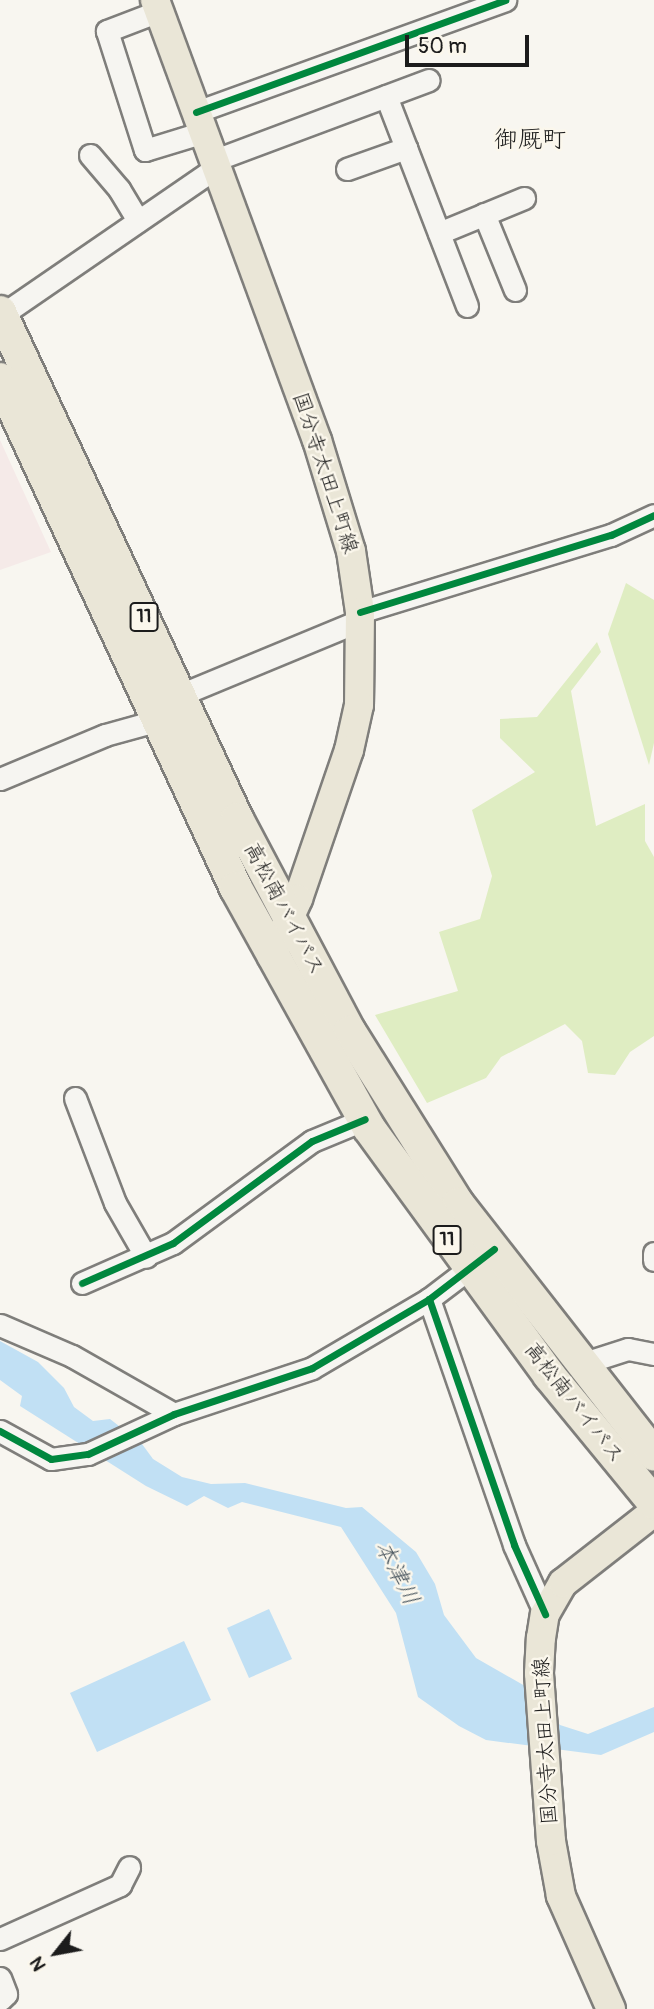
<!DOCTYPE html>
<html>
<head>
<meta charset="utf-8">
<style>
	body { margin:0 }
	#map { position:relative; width:654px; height:2009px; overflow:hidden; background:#f8f6f0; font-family:Pangolin,"Klee One",sans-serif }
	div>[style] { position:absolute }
	.built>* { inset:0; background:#f5eae8 }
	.green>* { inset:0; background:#dfedc2 }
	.water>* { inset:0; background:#c1e0f4 }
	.roads { filter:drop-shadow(2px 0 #7f7e7b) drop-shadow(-2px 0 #7f7e7b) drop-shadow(0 2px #7f7e7b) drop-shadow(0 -2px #7f7e7b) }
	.minor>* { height:21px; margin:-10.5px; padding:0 10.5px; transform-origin:10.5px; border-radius:10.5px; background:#f6f5f1 }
	.major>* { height:28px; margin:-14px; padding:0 14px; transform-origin:14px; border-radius:14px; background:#eae6d7 }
	.highway>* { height:32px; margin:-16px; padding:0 16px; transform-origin:16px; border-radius:16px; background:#eae6d7 }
	.cycleway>* { height:7px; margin:-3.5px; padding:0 3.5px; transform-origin:3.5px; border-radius:3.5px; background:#00873e }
	span { translate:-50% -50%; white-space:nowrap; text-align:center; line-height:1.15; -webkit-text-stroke:5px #fbf7ec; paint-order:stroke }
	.shield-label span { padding:2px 5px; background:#fbf7ec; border:2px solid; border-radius:5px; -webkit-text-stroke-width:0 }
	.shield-label { font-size:19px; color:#1c1c1c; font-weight:700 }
	.street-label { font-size:21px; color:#1c1c1c }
	.water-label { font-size:23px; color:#47545d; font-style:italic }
	.quarter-label { font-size:24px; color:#1c1c1c }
	.north { position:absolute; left:21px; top:1918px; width:70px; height:70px; -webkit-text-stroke:5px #fbf7ec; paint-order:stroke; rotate:239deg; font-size:19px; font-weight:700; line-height:28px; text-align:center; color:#1c1c1c }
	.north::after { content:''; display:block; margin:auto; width:24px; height:32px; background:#1c1c1c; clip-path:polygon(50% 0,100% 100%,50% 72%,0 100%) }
	.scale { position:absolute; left:405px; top:35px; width:124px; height:32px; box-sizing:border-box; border:4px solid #1c1c1c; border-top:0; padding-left:9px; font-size:21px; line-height:24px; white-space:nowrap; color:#1c1c1c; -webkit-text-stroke:5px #fbf7ec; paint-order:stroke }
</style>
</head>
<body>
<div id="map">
	<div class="built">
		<div style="clip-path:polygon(0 440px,51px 552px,0 570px)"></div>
	</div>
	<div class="green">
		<div style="clip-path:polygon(626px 583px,654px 600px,654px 743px,649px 765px,608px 634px)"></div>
		<div style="clip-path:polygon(597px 642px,601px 652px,571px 691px,596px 826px,645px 804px,645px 841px,654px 857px,654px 1036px,630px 1052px,615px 1075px,588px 1073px,582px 1041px,565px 1024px,501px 1057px,486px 1078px,427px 1103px,375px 1015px,458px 991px,439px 932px,480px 919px,492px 876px,472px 810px,535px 772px,500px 738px,500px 719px,537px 717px)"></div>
	</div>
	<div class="water">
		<div style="clip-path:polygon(0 1341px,38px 1362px,64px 1388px,74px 1407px,93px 1421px,110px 1419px,142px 1444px,153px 1459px,182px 1477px,211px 1484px,245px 1483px,346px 1508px,362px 1507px,416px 1552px,435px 1584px,444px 1615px,476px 1658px,525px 1686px,560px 1725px,588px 1734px,654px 1707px,654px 1732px,601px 1755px,486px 1740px,459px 1726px,418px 1697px,396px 1613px,341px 1527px,242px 1502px,228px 1508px,204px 1496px,187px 1506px,146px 1486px,20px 1406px,22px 1396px,0 1380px)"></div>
		<div style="clip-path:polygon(269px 1609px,292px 1659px,249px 1678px,227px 1628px)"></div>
		<div style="clip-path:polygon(184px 1641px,211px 1700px,97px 1752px,70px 1693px)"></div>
	</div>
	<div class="roads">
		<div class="minor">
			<div style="left:159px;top:11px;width:56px;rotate:159deg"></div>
			<div style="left:107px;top:31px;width:125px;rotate:72.3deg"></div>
			<div style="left:145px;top:150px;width:62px;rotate:-17deg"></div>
			<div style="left:386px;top:96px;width:225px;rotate:68.9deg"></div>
			<div style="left:196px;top:112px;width:329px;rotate:-19.9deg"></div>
			<div style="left:90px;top:155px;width:45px;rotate:49.5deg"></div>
			<div style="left:119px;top:189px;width:37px;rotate:59deg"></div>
			<div style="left:215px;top:160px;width:228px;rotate:-20.5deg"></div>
			<div style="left:347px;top:169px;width:63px;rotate:-19.6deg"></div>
			<div style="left:484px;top:214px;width:82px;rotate:67.8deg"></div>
			<div style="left:439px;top:233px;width:92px;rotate:-22.4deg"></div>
			<div style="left:0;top:316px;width:263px;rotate:-34.5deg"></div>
			<div style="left:360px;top:612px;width:263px;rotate:-17.1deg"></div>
			<div style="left:611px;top:535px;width:47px;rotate:-24.9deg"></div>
			<div style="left:180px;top:695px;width:194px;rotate:-22.5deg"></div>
			<div style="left:0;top:779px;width:114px;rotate:-22.7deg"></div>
			<div style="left:105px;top:735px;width:53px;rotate:-15.4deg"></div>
			<div style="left:75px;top:1098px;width:112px;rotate:69.1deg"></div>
			<div style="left:115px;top:1203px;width:62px;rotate:60.1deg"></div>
			<div style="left:654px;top:1253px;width:7px;rotate:90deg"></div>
			<div style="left:82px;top:1283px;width:99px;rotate:-23.7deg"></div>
			<div style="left:173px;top:1243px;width:172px;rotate:-36.3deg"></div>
			<div style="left:312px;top:1141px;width:57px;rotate:-22.5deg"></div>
			<div style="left:429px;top:1299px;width:260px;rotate:70.9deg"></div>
			<div style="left:514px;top:1545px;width:76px;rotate:65.8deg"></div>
			<div style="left:0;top:1325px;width:78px;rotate:23.3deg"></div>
			<div style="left:72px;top:1356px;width:117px;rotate:29.6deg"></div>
			<div style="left:581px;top:1364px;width:49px;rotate:-17.7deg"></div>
			<div style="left:628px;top:1349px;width:26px;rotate:11deg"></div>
			<div style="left:0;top:1431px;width:58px;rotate:28.8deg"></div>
			<div style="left:51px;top:1459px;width:37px;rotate:-8deg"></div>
			<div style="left:88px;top:1454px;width:95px;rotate:-24.9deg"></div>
			<div style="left:174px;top:1414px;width:145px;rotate:-18.4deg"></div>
			<div style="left:312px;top:1368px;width:136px;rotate:-30.5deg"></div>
			<div style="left:429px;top:1299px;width:63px;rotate:-37.2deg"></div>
			<div style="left:0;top:1939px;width:132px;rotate:-24.2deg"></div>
			<div style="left:120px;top:1885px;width:20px;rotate:-63deg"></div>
			<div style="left:0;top:1978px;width:17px;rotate:69deg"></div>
			<div style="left:6px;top:1994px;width:8px;rotate:135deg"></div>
		</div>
		<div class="major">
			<div style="left:155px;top:0;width:469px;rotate:69.8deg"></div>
			<div style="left:317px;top:440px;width:116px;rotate:73deg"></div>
			<div style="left:351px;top:551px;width:62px;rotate:81.6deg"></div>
			<div style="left:360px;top:612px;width:93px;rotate:90.6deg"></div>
			<div style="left:359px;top:705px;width:46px;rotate:102.5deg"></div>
			<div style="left:349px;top:750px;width:157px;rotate:108.9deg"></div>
			<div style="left:298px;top:899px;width:63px;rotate:114.5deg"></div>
			<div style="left:611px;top:2009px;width:124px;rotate:-113.9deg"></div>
			<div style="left:561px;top:1896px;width:56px;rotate:-100.3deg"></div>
			<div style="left:551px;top:1841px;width:168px;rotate:-94.1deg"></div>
			<div style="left:539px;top:1673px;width:35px;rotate:-87deg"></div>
			<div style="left:541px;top:1638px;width:24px;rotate:-81deg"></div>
			<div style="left:545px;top:1614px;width:36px;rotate:-60deg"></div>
			<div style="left:563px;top:1583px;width:115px;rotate:-38deg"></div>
		</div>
		<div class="highway">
			<div style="left:0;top:312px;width:560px;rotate:64.95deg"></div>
			<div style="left:237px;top:819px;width:241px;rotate:62.1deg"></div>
			<div style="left:350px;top:1032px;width:203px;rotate:57.9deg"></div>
			<div style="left:458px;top:1204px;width:318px;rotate:52deg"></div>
			<div style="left:0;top:379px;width:561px;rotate:65.13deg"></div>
			<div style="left:236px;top:888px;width:274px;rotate:61deg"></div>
			<div style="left:369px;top:1128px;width:306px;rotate:53.9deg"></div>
			<div style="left:549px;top:1375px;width:166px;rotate:50.6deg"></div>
		</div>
	</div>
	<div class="cycleway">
		<div style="left:196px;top:112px;width:329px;rotate:-19.9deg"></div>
		<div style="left:360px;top:612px;width:263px;rotate:-17.1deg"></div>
		<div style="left:611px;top:535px;width:47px;rotate:-24.9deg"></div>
		<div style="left:82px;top:1283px;width:99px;rotate:-23.7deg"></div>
		<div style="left:173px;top:1243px;width:172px;rotate:-36.3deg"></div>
		<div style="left:312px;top:1141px;width:57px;rotate:-22.5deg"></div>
		<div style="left:429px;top:1299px;width:260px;rotate:70.9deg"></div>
		<div style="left:514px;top:1545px;width:76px;rotate:65.8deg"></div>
		<div style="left:0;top:1431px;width:58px;rotate:28.8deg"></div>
		<div style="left:51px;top:1459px;width:37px;rotate:-8deg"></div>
		<div style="left:88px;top:1454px;width:95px;rotate:-24.9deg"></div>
		<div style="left:174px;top:1414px;width:145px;rotate:-18.4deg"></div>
		<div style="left:312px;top:1368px;width:136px;rotate:-30.5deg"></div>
		<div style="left:429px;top:1299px;width:82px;rotate:-37.6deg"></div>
	</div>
	<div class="shield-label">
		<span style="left:144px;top:617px">11</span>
		<span style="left:447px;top:1240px">11</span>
	</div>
	<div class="street-label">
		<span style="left:325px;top:473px;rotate:72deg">国分寺太田上町線</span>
		<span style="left:284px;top:909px;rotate:62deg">高松南バイパス</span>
		<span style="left:574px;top:1403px;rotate:52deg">高松南バイパス</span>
		<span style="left:546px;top:1741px;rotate:-93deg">国分寺太田上町線</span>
	</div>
	<div class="water-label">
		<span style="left:397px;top:1573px;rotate:63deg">本津川</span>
	</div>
	<div class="quarter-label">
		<span style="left:530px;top:140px">御厩町</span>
	</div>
	<div class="north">N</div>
	<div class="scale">50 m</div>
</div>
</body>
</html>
